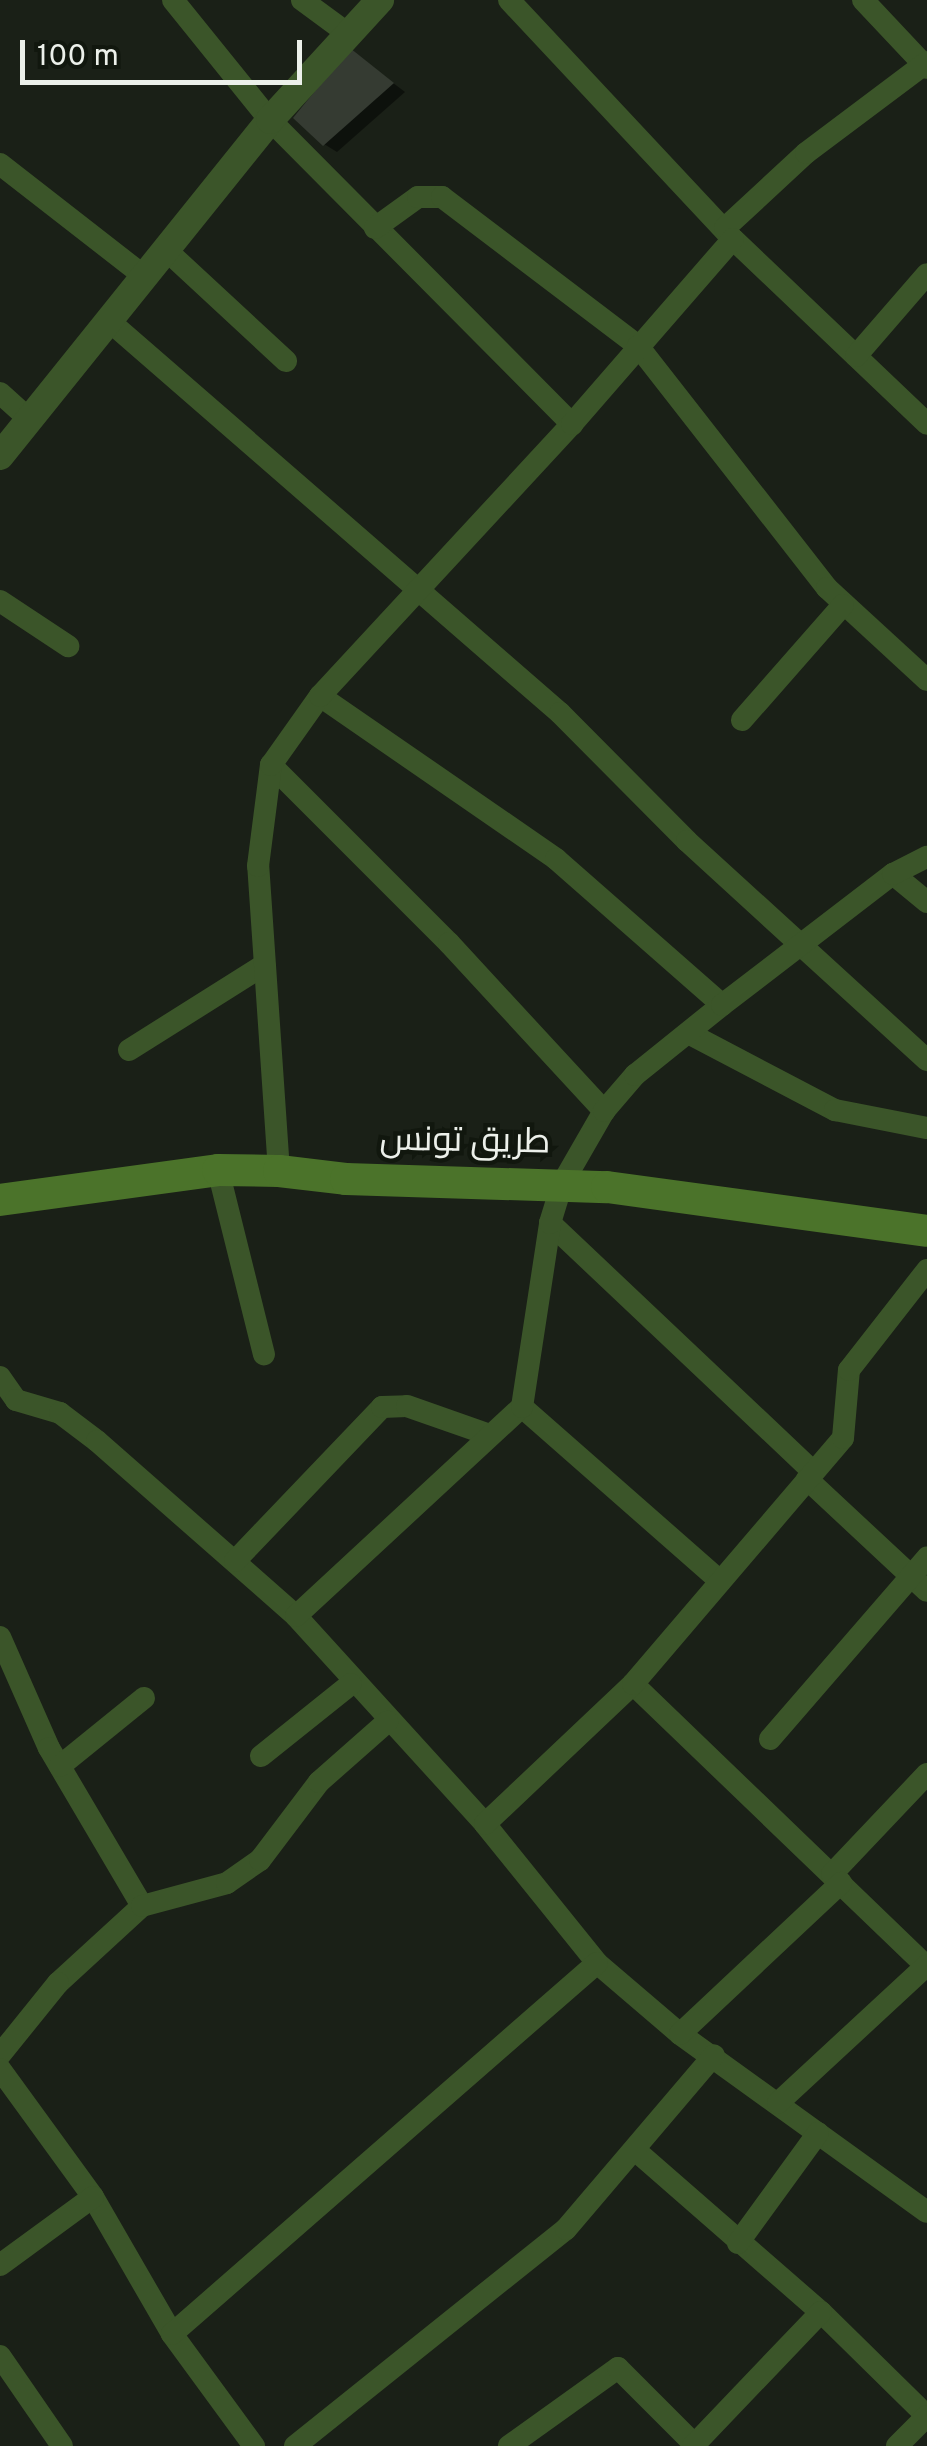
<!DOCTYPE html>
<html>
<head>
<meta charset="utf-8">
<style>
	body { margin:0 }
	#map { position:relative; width:927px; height:2446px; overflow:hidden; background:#1a2017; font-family:Overpass,Cairo,sans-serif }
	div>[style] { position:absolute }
	.shadow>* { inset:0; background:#0007 }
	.building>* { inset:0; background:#353b32 }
	.minor>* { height:22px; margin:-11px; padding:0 11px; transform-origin:11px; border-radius:11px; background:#3b5529 }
	.tertiary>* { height:28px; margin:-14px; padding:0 14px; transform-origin:14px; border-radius:14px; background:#3b5529 }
	.secondary>* { height:32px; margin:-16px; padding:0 16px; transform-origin:16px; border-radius:16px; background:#4b732a }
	span { translate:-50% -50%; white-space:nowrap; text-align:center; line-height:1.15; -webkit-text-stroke:9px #11170e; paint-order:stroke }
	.street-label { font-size:35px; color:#ecf0ea }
	.scale { position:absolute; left:20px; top:40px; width:282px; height:45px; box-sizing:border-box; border:5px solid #ecf0ea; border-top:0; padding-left:12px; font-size:30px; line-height:35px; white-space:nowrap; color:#ecf0ea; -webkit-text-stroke:8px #11170e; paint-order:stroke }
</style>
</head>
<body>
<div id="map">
	<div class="shadow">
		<div style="clip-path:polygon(351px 51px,405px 92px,337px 152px,324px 144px)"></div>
	</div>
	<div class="building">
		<div style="clip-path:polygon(350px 48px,394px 83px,323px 146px,293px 118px)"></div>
	</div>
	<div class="minor">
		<div style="left:173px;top:0;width:154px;rotate:51.1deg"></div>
		<div style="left:270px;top:120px;width:429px;rotate:45.2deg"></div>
		<div style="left:302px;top:0;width:56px;rotate:36.3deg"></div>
		<div style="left:509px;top:0;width:328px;rotate:46.9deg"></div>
		<div style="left:733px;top:239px;width:268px;rotate:43.6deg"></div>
		<div style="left:863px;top:0;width:93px;rotate:46.7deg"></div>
		<div style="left:0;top:164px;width:182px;rotate:37.9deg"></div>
		<div style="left:375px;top:228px;width:53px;rotate:-35.8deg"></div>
		<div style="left:418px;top:197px;width:24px"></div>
		<div style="left:442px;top:197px;width:246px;rotate:37.2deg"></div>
		<div style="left:638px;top:346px;width:307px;rotate:52deg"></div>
		<div style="left:827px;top:588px;width:136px;rotate:42.6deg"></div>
		<div style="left:725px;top:228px;width:110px;rotate:-42.8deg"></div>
		<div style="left:806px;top:153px;width:151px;rotate:-36.9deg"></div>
		<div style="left:165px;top:249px;width:165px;rotate:42.8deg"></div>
		<div style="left:108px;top:320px;width:599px;rotate:41.01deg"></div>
		<div style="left:560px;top:713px;width:180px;rotate:45.2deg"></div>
		<div style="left:687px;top:841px;width:325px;rotate:42.4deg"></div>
		<div style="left:856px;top:356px;width:108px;rotate:-49.1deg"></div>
		<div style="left:0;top:393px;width:38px;rotate:42deg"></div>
		<div style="left:0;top:601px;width:82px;rotate:33.5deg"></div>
		<div style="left:320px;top:696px;width:287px;rotate:34.6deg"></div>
		<div style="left:556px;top:859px;width:221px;rotate:41.3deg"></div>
		<div style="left:742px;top:720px;width:153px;rotate:-48.7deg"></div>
		<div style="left:271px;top:765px;width:252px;rotate:45deg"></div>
		<div style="left:449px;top:943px;width:229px;rotate:47.3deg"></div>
		<div style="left:893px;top:874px;width:44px;rotate:39.5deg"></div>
		<div style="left:690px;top:1034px;width:164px;rotate:27.7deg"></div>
		<div style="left:835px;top:1110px;width:94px;rotate:11.1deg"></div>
		<div style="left:129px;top:1050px;width:160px;rotate:-32.2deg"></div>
		<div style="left:218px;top:1170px;width:190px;rotate:76deg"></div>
		<div style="left:279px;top:1171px;width:306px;rotate:-93.9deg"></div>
		<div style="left:258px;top:866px;width:102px;rotate:-82.7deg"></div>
		<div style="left:271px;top:765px;width:85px;rotate:-54.6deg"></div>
		<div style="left:320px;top:696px;width:371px;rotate:-47.2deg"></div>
		<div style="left:572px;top:424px;width:245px;rotate:-49deg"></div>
		<div style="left:550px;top:1223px;width:362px;rotate:43.4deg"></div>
		<div style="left:0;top:1377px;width:28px;rotate:55deg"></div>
		<div style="left:16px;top:1400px;width:46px;rotate:16.5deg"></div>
		<div style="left:60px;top:1413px;width:46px;rotate:37.1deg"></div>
		<div style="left:97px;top:1441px;width:265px;rotate:41.3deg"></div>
		<div style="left:296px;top:1616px;width:281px;rotate:47.7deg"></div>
		<div style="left:485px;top:1824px;width:179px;rotate:51.1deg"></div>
		<div style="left:597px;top:1963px;width:109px;rotate:40.5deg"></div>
		<div style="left:680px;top:2034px;width:304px;rotate:35.8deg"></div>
		<div style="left:522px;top:1407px;width:264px;rotate:41.3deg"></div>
		<div style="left:807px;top:1479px;width:164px;rotate:43deg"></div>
		<div style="left:235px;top:1561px;width:213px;rotate:-46.3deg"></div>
		<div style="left:382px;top:1407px;width:25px;rotate:-2deg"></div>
		<div style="left:407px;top:1406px;width:88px;rotate:19.3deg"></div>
		<div style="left:296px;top:1616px;width:308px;rotate:-42.8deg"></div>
		<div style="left:522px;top:1407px;width:186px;rotate:-81.3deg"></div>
		<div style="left:550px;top:1223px;width:41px;rotate:-72.9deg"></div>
		<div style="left:562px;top:1184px;width:84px;rotate:-60.1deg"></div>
		<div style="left:604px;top:1111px;width:48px;rotate:-49.3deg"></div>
		<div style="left:635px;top:1075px;width:112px;rotate:-38.8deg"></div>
		<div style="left:722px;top:1005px;width:215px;rotate:-37.5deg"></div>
		<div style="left:893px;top:874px;width:38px;rotate:-27deg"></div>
		<div style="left:0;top:1637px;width:121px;rotate:66.2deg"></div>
		<div style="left:49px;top:1748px;width:183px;rotate:59.5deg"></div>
		<div style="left:142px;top:1906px;width:114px;rotate:137.5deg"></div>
		<div style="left:58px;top:1983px;width:92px;rotate:128.9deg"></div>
		<div style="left:633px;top:1684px;width:408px;rotate:43.9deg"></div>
		<div style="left:770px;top:1739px;width:240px;rotate:-49.1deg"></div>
		<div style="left:261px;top:1756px;width:115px;rotate:-38.7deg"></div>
		<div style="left:60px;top:1766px;width:108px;rotate:-39deg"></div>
		<div style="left:485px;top:1824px;width:204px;rotate:-43.4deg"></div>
		<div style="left:633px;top:1684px;width:323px;rotate:-49.5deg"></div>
		<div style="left:843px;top:1438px;width:68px;rotate:-85deg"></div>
		<div style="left:849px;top:1370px;width:127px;rotate:-52deg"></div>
		<div style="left:832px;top:1874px;width:138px;rotate:-46.5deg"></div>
		<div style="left:142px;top:1906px;width:88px;rotate:-15.1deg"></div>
		<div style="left:227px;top:1883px;width:40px;rotate:-34.9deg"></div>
		<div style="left:260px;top:1860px;width:98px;rotate:-52.9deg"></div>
		<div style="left:319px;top:1782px;width:91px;rotate:-41.4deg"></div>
		<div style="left:680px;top:2034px;width:221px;rotate:-43.2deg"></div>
		<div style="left:0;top:2069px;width:158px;rotate:54deg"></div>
		<div style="left:93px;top:2197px;width:158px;rotate:60deg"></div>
		<div style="left:172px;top:2334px;width:139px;rotate:53.8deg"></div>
		<div style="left:778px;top:2103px;width:202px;rotate:-42.8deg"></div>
		<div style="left:635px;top:2150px;width:247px;rotate:41.1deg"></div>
		<div style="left:821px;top:2312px;width:148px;rotate:44.5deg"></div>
		<div style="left:738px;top:2243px;width:136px;rotate:-54deg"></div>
		<div style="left:0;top:2265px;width:115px;rotate:-36.2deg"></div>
		<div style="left:172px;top:2334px;width:564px;rotate:-41.12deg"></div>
		<div style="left:0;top:2356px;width:109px;rotate:55.4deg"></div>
		<div style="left:295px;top:2446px;width:347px;rotate:-38.7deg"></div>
		<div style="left:566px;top:2229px;width:228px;rotate:-49.6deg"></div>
		<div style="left:509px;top:2446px;width:134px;rotate:-35.6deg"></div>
		<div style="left:618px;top:2368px;width:107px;rotate:45deg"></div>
		<div style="left:693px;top:2446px;width:185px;rotate:-46.3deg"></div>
		<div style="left:897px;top:2446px;width:42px;rotate:-45deg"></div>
	</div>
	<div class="tertiary">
		<div style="left:0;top:456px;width:431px;rotate:-51.2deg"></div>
		<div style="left:270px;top:120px;width:163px;rotate:-47.5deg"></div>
	</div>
	<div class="secondary">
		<div style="left:0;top:1200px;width:220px;rotate:-7.8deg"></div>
		<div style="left:218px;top:1170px;width:61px;rotate:0.9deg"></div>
		<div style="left:279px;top:1171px;width:67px;rotate:6.8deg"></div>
		<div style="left:346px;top:1179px;width:261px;rotate:1.8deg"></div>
		<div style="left:607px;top:1187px;width:323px;rotate:7.8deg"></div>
	</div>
	<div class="street-label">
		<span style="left:465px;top:1142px;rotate:1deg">طريق تونس</span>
	</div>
	<div class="scale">100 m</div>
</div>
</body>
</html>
